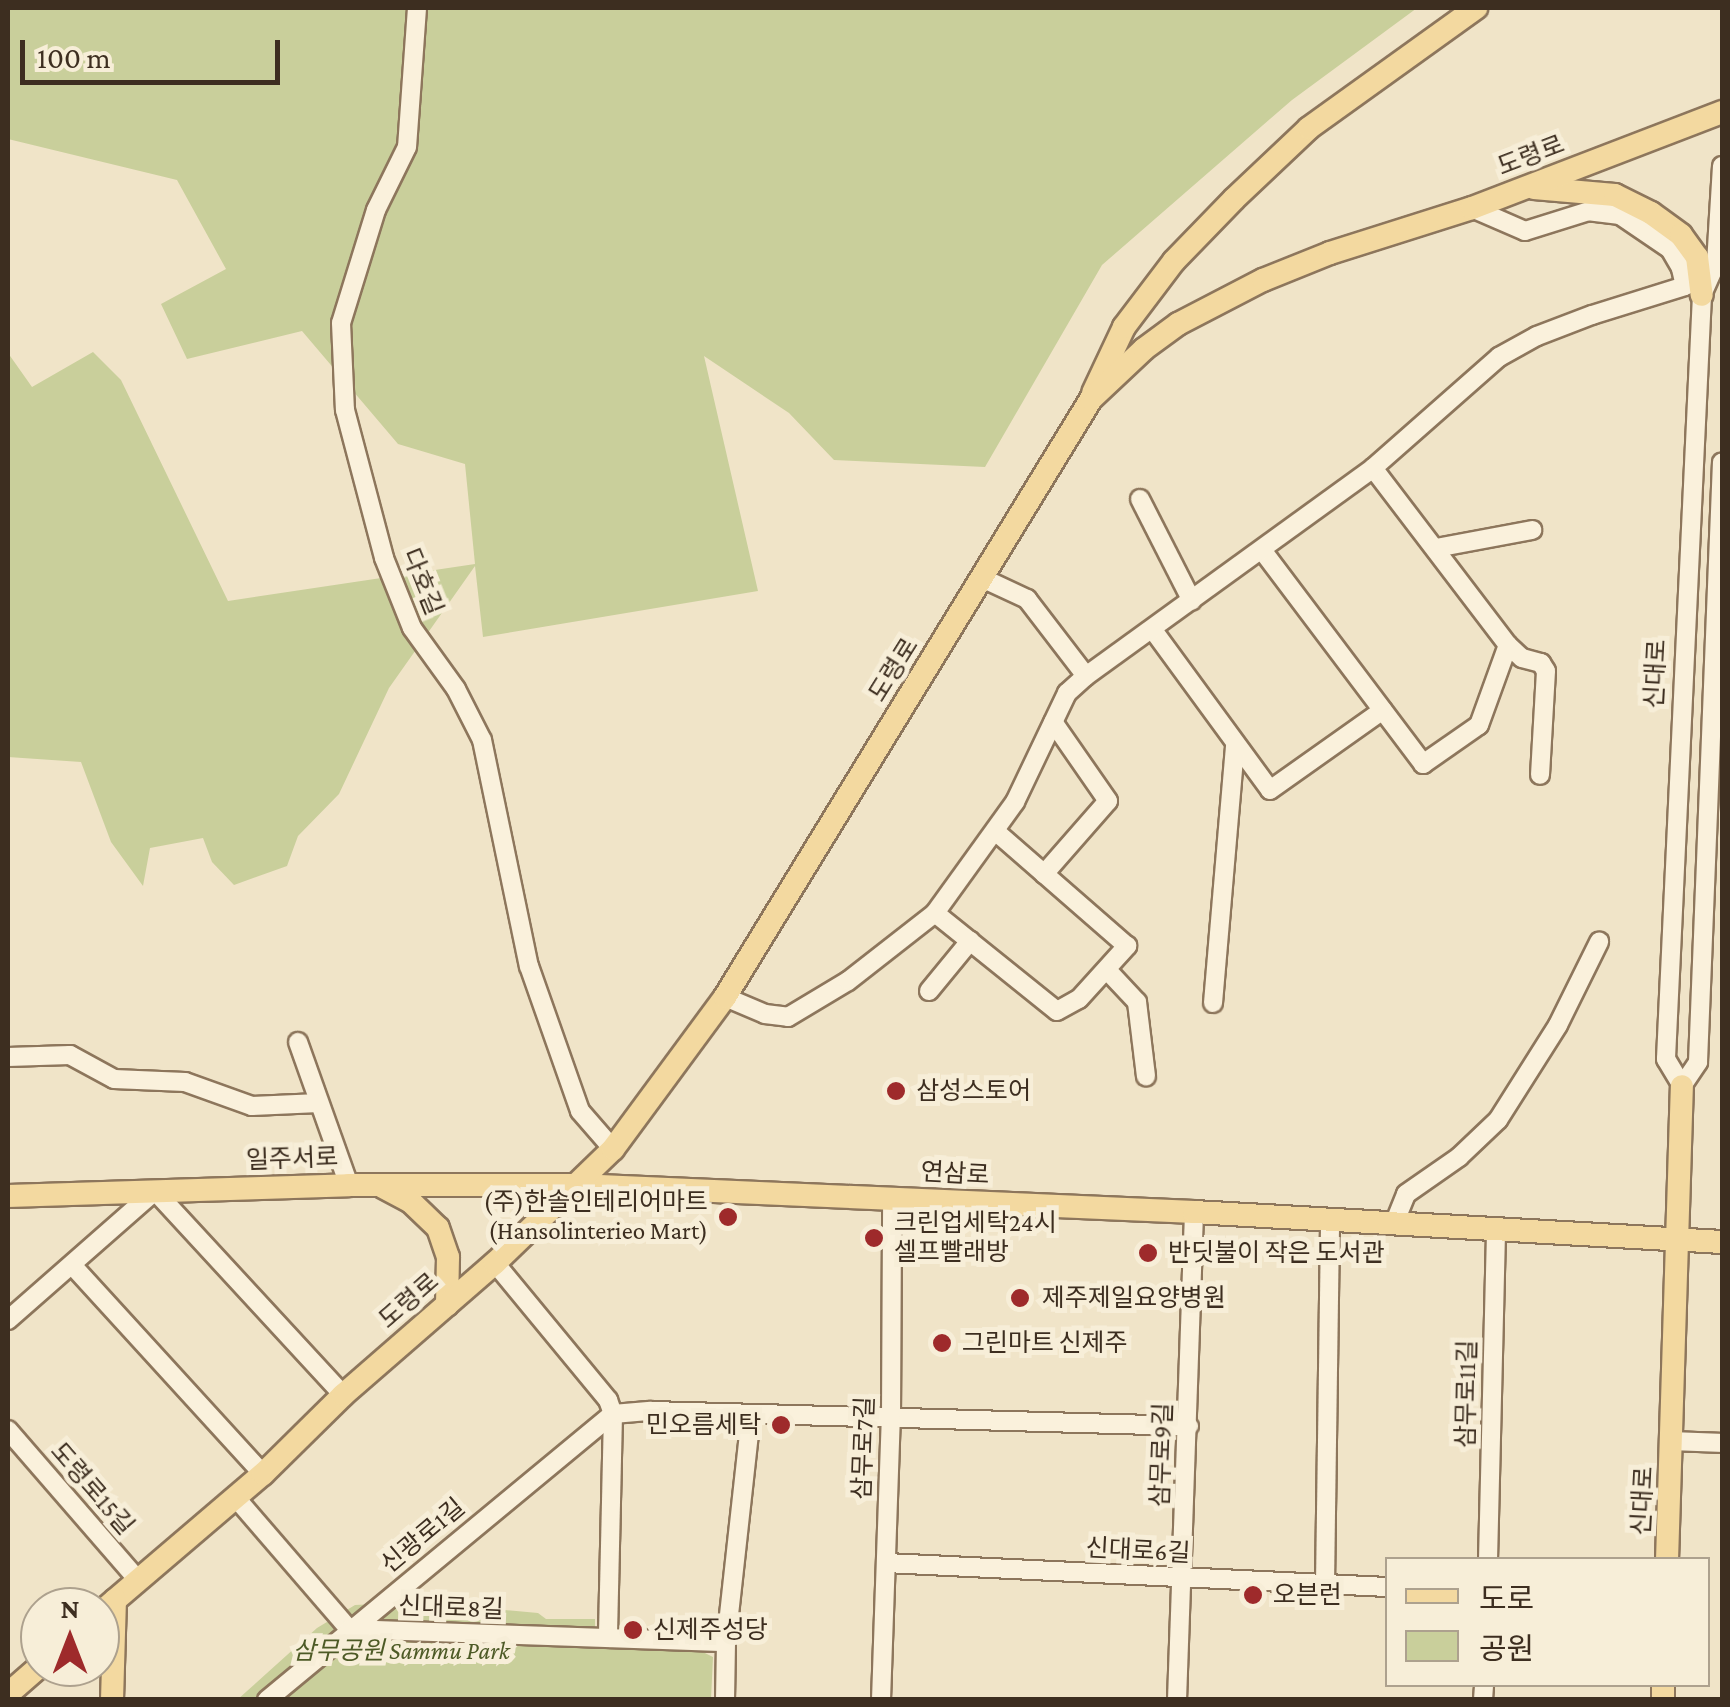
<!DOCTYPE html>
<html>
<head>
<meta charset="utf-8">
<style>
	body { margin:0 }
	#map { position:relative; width:1730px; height:1707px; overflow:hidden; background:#f0e4c8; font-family:"Crimson Pro","Noto Sans KR",serif }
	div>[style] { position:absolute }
	.green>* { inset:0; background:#c9cf9b }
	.roads { filter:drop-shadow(2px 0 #8d765c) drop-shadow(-2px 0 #8d765c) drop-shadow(0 2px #8d765c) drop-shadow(0 -2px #8d765c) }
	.minor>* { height:18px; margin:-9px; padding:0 9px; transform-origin:9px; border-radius:9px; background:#faf1dc }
	.major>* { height:22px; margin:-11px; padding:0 11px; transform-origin:11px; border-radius:11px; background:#f3d9a0 }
	.dots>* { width:28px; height:28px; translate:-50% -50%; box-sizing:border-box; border:5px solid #f7eed8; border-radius:50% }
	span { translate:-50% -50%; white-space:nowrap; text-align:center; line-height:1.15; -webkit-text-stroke:10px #f7eed8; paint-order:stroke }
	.street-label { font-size:25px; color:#3d2e20 }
	.poi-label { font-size:25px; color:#3d2e20 }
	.left { translate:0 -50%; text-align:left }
	.right { translate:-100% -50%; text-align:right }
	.park-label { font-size:25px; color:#4d5a26; font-style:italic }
	.frame { position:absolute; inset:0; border:10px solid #3d2e20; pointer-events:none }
	.legend { position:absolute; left:1385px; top:1557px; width:325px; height:130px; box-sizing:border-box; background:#f7eed8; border:2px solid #ada18e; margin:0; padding:12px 18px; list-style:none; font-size:30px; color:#3d2e20 }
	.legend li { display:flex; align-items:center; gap:20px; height:50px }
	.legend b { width:50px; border:2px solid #ada18e }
	.north { position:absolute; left:20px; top:1587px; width:100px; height:100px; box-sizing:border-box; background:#f7eed8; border:2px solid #ada18e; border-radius:50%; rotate:0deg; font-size:28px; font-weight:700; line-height:40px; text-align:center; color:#3d2e20 }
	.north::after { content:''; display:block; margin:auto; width:35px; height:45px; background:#9e2a2b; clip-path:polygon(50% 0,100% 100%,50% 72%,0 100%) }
	.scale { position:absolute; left:20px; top:40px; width:260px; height:45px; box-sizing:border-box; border:5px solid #3d2e20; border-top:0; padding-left:12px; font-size:30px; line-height:35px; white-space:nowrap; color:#3d2e20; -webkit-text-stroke:8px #f7eed8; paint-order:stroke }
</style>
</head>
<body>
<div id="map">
	<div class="green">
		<div style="clip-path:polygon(8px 8px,1417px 8px,1292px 100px,1102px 265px,985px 467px,834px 460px,789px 413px,704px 356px,758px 591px,483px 637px,475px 566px,389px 688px,339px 794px,298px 836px,287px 866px,234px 885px,212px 862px,203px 838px,150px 848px,143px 886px,111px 842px,81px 762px,8px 757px,8px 353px,32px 387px,93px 352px,121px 380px,228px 601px,475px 564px,465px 464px,398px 444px,302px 331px,187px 359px,161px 304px,226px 269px,177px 180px,8px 139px)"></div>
		<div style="clip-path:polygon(417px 1602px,538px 1613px,546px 1619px,595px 1619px,595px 1629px,652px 1627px,713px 1657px,711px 1699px,237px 1700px,317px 1628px,355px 1605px)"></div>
	</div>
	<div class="roads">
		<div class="minor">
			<div style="left:417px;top:8px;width:139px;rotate:94.1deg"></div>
			<div style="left:407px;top:147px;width:70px;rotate:116.2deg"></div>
			<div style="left:376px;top:210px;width:118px;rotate:107.2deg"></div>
			<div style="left:341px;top:323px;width:87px;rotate:87.4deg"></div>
			<div style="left:345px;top:410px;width:153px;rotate:75.2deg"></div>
			<div style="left:384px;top:558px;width:75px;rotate:68.2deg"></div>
			<div style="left:412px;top:628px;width:75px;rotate:54.2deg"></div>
			<div style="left:456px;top:689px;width:57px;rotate:63deg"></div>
			<div style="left:482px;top:740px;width:231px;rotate:78.3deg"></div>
			<div style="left:529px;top:966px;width:154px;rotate:70.6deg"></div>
			<div style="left:580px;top:1111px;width:50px;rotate:49deg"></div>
			<div style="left:1722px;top:166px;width:97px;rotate:93.5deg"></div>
			<div style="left:1716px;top:263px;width:35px;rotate:114deg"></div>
			<div style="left:1702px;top:295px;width:765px;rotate:92.7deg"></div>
			<div style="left:1666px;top:1059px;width:31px;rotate:59deg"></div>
			<div style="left:1682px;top:1086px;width:29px;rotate:-56deg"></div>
			<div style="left:1698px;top:1062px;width:600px;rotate:-87.71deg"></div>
			<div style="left:1373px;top:468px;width:223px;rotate:52.7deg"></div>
			<div style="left:1508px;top:645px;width:19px;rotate:43deg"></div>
			<div style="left:1522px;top:658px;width:20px;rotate:15deg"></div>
			<div style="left:1541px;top:663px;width:9px;rotate:58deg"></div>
			<div style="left:1546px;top:671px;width:104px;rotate:93.3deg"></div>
			<div style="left:1140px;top:499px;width:114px;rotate:63deg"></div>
			<div style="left:1436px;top:548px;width:98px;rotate:-10.6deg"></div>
			<div style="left:1262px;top:550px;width:268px;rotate:53deg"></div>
			<div style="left:1423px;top:764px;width:68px;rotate:-34.9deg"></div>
			<div style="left:1479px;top:725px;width:85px;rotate:-70.1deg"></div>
			<div style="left:982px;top:578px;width:50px;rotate:25deg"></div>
			<div style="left:1027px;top:599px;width:97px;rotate:52.5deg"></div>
			<div style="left:1153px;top:630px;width:198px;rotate:53.8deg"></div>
			<div style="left:1270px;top:790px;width:138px;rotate:-35.3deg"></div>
			<div style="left:1044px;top:874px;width:97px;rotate:-48.8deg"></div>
			<div style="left:1108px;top:801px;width:96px;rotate:-124.8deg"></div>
			<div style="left:935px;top:913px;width:156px;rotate:38.8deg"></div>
			<div style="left:1057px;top:1011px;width:25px;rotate:-29deg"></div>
			<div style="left:1079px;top:999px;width:72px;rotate:-47.8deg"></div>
			<div style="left:1127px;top:946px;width:175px;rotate:-138.9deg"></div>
			<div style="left:1107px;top:970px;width:44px;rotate:46.8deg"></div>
			<div style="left:1137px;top:1002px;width:75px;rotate:83.1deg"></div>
			<div style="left:929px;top:991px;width:65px;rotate:-50.6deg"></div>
			<div style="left:725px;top:997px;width:43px;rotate:23deg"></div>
			<div style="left:765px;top:1014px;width:23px;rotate:7deg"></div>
			<div style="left:788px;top:1017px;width:70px;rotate:-31deg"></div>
			<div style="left:848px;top:981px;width:110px;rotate:-38deg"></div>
			<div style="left:935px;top:913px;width:137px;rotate:-54.2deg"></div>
			<div style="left:1015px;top:802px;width:121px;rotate:-64.5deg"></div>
			<div style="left:1067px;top:693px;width:25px;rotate:-42deg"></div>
			<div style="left:1086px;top:676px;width:354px;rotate:-35.9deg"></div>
			<div style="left:1373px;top:468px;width:168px;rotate:-41.4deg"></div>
			<div style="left:1499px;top:357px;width:43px;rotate:-28.9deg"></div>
			<div style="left:1537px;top:336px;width:59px;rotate:-20.9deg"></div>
			<div style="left:1592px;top:315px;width:97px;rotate:-17.3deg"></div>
			<div style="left:1685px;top:286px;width:18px;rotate:-103deg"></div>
			<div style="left:1681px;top:268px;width:22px;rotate:-120deg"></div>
			<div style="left:1670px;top:249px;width:60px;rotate:-145.8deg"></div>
			<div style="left:1620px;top:215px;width:31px;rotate:-173deg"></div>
			<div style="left:1589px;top:211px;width:67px;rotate:162.6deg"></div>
			<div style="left:1525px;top:231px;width:58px;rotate:-156.5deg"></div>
			<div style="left:1213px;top:1003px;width:260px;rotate:-85.1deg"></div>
			<div style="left:298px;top:1042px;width:152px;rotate:70.4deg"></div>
			<div style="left:8px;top:1057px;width:62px;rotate:-1.8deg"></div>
			<div style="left:70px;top:1055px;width:50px;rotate:28.6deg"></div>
			<div style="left:114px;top:1079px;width:71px;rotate:2.4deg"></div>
			<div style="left:185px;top:1082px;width:71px;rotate:19.7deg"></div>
			<div style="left:252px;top:1106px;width:67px;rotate:-2.6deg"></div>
			<div style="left:1394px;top:1224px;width:32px;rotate:-68deg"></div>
			<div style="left:1406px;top:1194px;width:65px;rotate:-34.9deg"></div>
			<div style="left:1459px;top:1157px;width:54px;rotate:-43.5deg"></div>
			<div style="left:1498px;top:1120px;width:112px;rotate:-57.7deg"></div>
			<div style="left:1558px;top:1025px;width:93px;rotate:-63.7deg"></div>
			<div style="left:495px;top:1263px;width:178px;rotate:50.5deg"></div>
			<div style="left:608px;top:1400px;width:15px;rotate:70deg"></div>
			<div style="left:613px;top:1414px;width:224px;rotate:91.3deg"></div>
			<div style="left:73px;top:1266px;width:282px;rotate:47.6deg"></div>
			<div style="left:8px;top:1320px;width:196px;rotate:-41.3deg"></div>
			<div style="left:155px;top:1191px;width:277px;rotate:47.3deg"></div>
			<div style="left:8px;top:1430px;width:198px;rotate:49.1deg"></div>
			<div style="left:1673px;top:1441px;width:49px;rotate:2.3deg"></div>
			<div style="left:236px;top:1498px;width:173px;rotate:49.2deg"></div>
			<div style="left:349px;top:1629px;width:377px;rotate:2deg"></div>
			<div style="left:1488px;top:1560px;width:331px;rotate:-88.6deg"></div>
			<div style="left:886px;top:1563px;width:503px;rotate:2.74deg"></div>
			<div style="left:1325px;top:1585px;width:364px;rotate:-89.2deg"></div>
			<div style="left:267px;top:1700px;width:449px;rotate:-39.6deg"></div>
			<div style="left:613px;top:1414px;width:38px;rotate:-5deg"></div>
			<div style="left:651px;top:1411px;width:538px;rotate:1.6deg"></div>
			<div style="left:725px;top:1700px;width:58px;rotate:-89deg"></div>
			<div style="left:726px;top:1642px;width:228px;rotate:-83.7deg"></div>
			<div style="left:881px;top:1700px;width:284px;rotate:-88deg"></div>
			<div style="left:891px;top:1416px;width:217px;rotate:-89.7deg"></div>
			<div style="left:1177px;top:1700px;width:488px;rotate:-88deg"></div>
			<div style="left:1483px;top:1700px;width:16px;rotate:-86deg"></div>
		</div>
		<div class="major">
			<div style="left:1534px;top:188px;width:81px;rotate:4.9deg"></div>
			<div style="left:1615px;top:195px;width:40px;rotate:26.6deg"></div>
			<div style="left:1651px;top:213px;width:37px;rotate:36deg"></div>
			<div style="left:1681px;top:235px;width:27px;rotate:54deg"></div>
			<div style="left:1697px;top:257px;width:38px;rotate:83deg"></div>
			<div style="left:1093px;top:393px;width:73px;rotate:-64.8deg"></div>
			<div style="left:1124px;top:327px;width:83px;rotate:-52.9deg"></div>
			<div style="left:1174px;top:261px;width:86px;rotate:-45.9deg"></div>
			<div style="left:1234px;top:199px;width:103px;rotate:-43.4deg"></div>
			<div style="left:1309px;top:128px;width:206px;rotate:-35.7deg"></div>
			<div style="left:383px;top:1187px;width:32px;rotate:28deg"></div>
			<div style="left:411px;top:1202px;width:37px;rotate:44deg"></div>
			<div style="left:438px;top:1228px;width:31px;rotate:71deg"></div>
			<div style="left:448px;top:1257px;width:48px;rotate:91.2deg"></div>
			<div style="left:8px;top:1196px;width:341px;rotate:-1.8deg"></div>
			<div style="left:349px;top:1185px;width:228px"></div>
			<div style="left:577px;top:1185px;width:618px;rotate:2.51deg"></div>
			<div style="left:1194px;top:1212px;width:529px;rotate:3.25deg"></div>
			<div style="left:1667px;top:1560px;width:474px;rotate:-88.2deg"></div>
			<div style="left:100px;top:1613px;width:214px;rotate:-40.5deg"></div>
			<div style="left:263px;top:1474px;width:112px;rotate:-44.6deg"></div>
			<div style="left:343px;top:1395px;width:201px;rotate:-41deg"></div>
			<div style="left:495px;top:1263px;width:164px;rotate:-44deg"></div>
			<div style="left:613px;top:1149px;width:189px;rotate:-53.6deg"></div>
			<div style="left:725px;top:997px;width:701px;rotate:-58.53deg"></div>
			<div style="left:1091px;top:399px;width:73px;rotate:-43.3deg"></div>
			<div style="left:1144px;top:349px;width:42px;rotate:-36.3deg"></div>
			<div style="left:1178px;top:324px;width:96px;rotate:-27.4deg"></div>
			<div style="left:1263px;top:280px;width:72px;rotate:-21.9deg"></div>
			<div style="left:1330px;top:253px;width:149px;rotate:-17.6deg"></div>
			<div style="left:1472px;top:208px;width:268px;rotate:-21deg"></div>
			<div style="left:8px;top:1694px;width:43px;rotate:-41.2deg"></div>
			<div style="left:112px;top:1700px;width:100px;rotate:-88.3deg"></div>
			<div style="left:1663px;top:1700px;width:16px;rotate:-90deg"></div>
		</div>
	</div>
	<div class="dots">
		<div style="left:896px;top:1091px;background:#9e2a2b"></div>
		<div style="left:728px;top:1217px;background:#9e2a2b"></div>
		<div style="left:874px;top:1238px;background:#9e2a2b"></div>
		<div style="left:1148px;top:1253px;background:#9e2a2b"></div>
		<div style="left:1020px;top:1298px;background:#9e2a2b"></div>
		<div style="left:942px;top:1343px;background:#9e2a2b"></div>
		<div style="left:781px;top:1425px;background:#9e2a2b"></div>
		<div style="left:1253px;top:1595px;background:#9e2a2b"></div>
		<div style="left:633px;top:1630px;background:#9e2a2b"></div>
	</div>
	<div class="street-label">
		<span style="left:1531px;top:156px;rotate:-21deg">도령로</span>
		<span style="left:422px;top:582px;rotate:68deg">다호길</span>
		<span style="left:894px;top:670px;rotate:-58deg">도령로</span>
		<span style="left:1656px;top:674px;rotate:-87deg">신대로</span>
		<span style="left:292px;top:1159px;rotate:-2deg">일주서로</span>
		<span style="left:955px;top:1174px;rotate:3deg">연삼로</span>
		<span style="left:409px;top:1301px;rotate:-41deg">도령로</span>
		<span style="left:1467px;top:1394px;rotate:-89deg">삼무로11길</span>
		<span style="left:864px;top:1448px;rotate:-88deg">삼무로7길</span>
		<span style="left:1162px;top:1455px;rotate:-88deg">삼무로9길</span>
		<span style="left:92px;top:1489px;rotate:49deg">도령로15길</span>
		<span style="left:1643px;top:1501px;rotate:-87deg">신대로</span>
		<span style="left:423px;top:1536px;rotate:-40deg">신광로1길</span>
		<span style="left:1138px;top:1551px;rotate:3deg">신대로6길</span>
		<span style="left:451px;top:1608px;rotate:2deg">신대로8길</span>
	</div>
	<div class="poi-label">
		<span class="left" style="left:916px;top:1091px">삼성스토어</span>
		<span class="right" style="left:708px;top:1217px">(주)한솔인테리어마트<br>(Hansolinterieo Mart)</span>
		<span class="left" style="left:894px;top:1238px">크린업세탁24시<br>셀프빨래방</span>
		<span class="left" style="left:1168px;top:1253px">반딧불이 작은 도서관</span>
		<span class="left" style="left:1042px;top:1298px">제주제일요양병원</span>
		<span class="left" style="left:962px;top:1343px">그린마트 신제주</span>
		<span class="right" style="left:761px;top:1425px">민오름세탁</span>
		<span class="left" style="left:1273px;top:1595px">오븐런</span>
		<span class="left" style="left:653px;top:1630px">신제주성당</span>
	</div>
	<div class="park-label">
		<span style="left:401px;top:1651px">삼무공원 Sammu Park</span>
	</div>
	<div class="frame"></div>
	<ul class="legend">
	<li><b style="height:12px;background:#f3d9a0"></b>도로</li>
	<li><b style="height:28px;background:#c9cf9b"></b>공원</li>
	</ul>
	<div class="north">N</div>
	<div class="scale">100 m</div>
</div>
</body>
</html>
